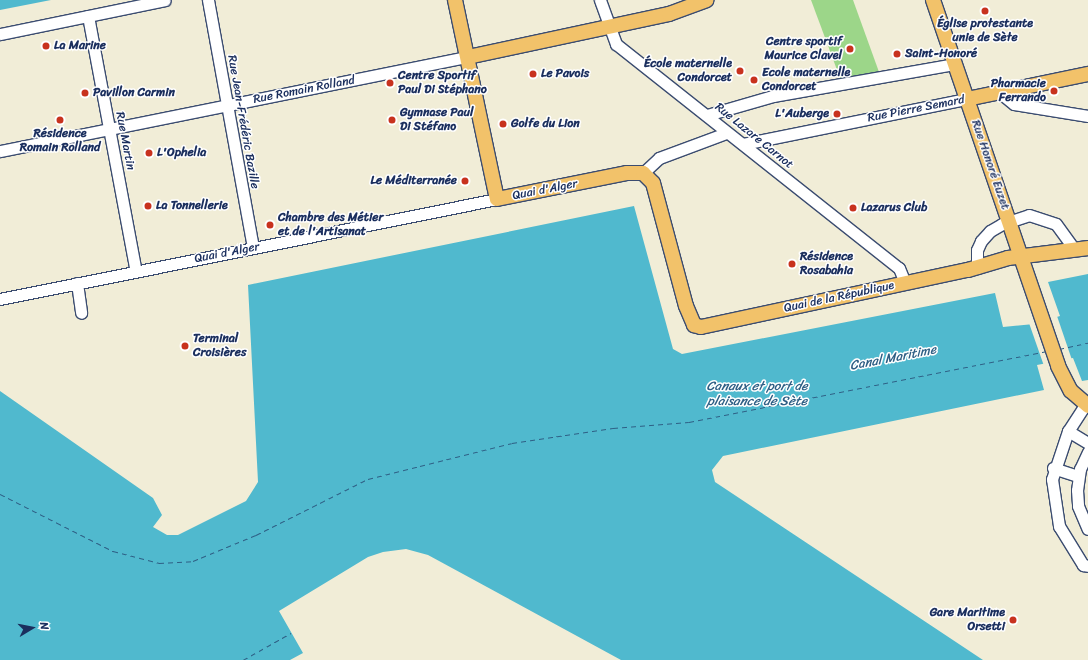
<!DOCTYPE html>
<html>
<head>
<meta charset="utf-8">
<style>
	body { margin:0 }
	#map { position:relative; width:1088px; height:660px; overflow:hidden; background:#f1edd7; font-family:Sriracha,sans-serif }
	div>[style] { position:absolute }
	.green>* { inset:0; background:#9cd689 }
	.water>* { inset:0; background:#50b9ce }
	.pier>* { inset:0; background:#f1edd7 }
	.ferry>* { height:1px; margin-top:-0.5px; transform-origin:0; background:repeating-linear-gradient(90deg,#2e5f85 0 5px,transparent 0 9px) }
	.roads { filter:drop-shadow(1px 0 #3b4c70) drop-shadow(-1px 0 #3b4c70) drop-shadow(0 1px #3b4c70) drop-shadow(0 -1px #3b4c70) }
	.minor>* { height:11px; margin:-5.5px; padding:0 5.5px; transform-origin:5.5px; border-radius:5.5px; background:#fff }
	.major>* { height:14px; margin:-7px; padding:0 7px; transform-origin:7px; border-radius:7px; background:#f2c26a }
	.dots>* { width:11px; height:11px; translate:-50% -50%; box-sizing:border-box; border:2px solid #fff; border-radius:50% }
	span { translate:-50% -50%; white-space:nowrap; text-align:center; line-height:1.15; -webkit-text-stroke:3px #fff; paint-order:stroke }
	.poi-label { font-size:12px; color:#1b2f5e; font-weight:700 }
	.right { translate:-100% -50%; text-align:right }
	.left { translate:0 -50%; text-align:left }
	.street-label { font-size:12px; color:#1b2f5e }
	.water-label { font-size:13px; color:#2e5f85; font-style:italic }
	.north { position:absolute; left:12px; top:608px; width:40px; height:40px; -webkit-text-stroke:3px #fff; paint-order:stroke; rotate:80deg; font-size:11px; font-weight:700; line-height:16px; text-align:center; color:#1b2f5e }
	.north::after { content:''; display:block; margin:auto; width:14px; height:18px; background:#1b2f5e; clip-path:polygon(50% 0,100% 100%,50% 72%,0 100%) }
</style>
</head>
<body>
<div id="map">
	<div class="green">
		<div style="clip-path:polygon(811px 0,853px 0,879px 72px,840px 78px)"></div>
	</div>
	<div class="water">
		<div style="clip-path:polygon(0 0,51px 0,0 10px)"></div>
		<div style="clip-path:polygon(634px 206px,673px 349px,682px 354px,995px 293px,1003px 327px,1034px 324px,1060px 316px,1048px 282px,1088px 274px,1088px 380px,1082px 381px,1073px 358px,1037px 365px,1044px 390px,723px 456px,712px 470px,715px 482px,983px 660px,621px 660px,428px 555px,406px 549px,383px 552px,368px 557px,279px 611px,303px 653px,290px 660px,0 660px,0 391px,153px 498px,162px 515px,153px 527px,167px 535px,178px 535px,246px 501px,258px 482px,248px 285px)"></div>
	</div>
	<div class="pier">
		<div style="clip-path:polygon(1057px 316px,1072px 360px,1044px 366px,1029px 323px)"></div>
	</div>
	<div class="ferry">
		<div style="left:1059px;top:349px;width:30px;rotate:-12deg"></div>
		<div style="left:0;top:494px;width:127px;rotate:26.8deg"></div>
		<div style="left:113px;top:551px;width:48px;rotate:14.6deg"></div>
		<div style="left:159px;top:563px;width:34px;rotate:-3deg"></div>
		<div style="left:193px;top:561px;width:68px;rotate:-22.4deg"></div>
		<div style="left:256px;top:535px;width:125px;rotate:-26.6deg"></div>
		<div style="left:368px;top:479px;width:148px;rotate:-14deg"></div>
		<div style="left:512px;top:443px;width:102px;rotate:-8.4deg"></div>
		<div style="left:613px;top:428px;width:76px;rotate:-4.5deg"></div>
		<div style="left:689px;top:422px;width:364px;rotate:-11.2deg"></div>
		<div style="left:243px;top:660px;width:55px;rotate:-29.4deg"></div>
	</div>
	<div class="roads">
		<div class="minor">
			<div style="left:208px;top:0;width:252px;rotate:79.7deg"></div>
			<div style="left:600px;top:0;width:47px;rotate:70deg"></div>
			<div style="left:616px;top:44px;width:361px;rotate:38.4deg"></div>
			<div style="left:899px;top:268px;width:16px;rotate:68deg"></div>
			<div style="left:88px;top:16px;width:260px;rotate:79.4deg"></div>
			<div style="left:0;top:34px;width:168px;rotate:-11.6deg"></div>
			<div style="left:999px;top:92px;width:19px;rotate:39deg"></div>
			<div style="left:1014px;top:104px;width:75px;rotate:9.2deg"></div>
			<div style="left:707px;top:115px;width:69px;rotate:-16.1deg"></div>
			<div style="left:773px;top:96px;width:185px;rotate:-10deg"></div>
			<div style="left:743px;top:144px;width:228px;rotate:-11.4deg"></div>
			<div style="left:0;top:151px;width:477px;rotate:-11.4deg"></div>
			<div style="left:643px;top:173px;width:22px;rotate:-43deg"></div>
			<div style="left:659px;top:158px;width:72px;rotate:-20.5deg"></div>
			<div style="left:977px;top:268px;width:18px;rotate:-90deg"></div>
			<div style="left:977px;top:250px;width:10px;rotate:-66deg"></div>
			<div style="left:981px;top:241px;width:13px;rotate:-48deg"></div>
			<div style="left:990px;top:231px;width:14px;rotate:-30deg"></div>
			<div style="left:1002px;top:224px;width:28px;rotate:-18deg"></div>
			<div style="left:1029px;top:215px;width:28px;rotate:18deg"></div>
			<div style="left:1056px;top:224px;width:32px;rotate:54deg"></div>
			<div style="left:77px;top:283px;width:30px;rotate:82deg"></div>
			<div style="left:0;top:299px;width:507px;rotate:-11.38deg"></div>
			<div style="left:1085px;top:405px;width:31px;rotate:123deg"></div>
			<div style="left:1068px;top:431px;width:51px;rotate:108.4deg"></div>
			<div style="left:1052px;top:479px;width:48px;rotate:81.5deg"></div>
			<div style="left:1059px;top:526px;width:46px;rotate:58.4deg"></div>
			<div style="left:1083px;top:565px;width:5px;rotate:11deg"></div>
			<div style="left:1068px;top:431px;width:23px;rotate:31deg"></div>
			<div style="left:1088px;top:452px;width:19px;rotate:115deg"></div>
			<div style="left:1080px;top:469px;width:21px;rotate:98deg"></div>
			<div style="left:1077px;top:490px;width:16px;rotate:86deg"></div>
			<div style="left:1078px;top:506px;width:25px;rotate:67deg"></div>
			<div style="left:1053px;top:468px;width:26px;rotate:18deg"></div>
		</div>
		<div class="major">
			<div style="left:455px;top:0;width:203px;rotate:78.1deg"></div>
			<div style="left:497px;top:199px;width:133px;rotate:-11.3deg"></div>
			<div style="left:627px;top:173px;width:16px"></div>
			<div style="left:643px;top:173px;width:14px;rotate:45deg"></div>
			<div style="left:653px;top:183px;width:127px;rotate:75deg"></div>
			<div style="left:686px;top:306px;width:21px;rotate:67deg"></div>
			<div style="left:694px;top:325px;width:7px;rotate:16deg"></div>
			<div style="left:701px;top:327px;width:273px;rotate:-12.1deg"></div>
			<div style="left:968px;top:270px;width:42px;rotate:-16.7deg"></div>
			<div style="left:1008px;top:258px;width:81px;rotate:-7.1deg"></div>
			<div style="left:933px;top:0;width:387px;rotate:71.1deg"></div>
			<div style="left:1058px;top:366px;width:28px;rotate:63deg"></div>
			<div style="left:1071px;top:391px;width:23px;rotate:41deg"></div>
			<div style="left:468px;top:57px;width:206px;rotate:-12.1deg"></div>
			<div style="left:669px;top:14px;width:40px;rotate:-20.2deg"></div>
			<div style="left:967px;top:99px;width:124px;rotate:-11.7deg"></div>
		</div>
	</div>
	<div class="dots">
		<div style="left:985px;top:11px;background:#c8321e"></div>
		<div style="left:46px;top:46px;background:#c8321e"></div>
		<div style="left:850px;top:49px;background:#c8321e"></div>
		<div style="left:897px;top:54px;background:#c8321e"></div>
		<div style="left:740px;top:71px;background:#c8321e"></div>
		<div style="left:533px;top:74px;background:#c8321e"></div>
		<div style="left:754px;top:80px;background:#c8321e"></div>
		<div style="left:390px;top:83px;background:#c8321e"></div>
		<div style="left:1054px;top:91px;background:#c8321e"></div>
		<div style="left:85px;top:93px;background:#c8321e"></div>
		<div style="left:837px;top:114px;background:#c8321e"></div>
		<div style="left:60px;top:120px;background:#c8321e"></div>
		<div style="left:392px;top:120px;background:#c8321e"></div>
		<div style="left:503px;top:124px;background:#c8321e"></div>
		<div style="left:149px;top:153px;background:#c8321e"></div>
		<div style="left:465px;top:181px;background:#c8321e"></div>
		<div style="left:148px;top:206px;background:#c8321e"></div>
		<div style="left:853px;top:208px;background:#c8321e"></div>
		<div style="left:270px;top:225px;background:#c8321e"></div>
		<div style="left:792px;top:264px;background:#c8321e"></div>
		<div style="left:185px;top:346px;background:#c8321e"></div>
		<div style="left:1013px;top:620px;background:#c8321e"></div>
	</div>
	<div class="poi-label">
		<span style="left:985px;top:31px">Église protestante<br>unie de Sète</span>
		<span class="right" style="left:842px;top:49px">Centre sportif<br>Maurice Clavel</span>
		<span class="left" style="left:54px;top:46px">La Marine</span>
		<span class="left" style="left:905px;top:54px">Saint-Honoré</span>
		<span class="right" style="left:732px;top:71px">École maternelle<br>Condorcet</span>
		<span class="left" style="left:762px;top:80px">Ecole maternelle<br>Condorcet</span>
		<span class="left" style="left:541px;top:74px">Le Pavois</span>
		<span class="left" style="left:398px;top:83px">Centre Sportif<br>Paul Di Stéphano</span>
		<span class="right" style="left:1046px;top:91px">Pharmacie<br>Ferrando</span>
		<span class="left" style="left:93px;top:93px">Pavillon Carmin</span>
		<span class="left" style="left:400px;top:120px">Gymnase Paul<br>Di Stéfano</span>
		<span class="right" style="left:829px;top:114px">L'Auberge</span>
		<span class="left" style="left:511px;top:124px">Golfe du Lion</span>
		<span style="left:60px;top:141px">Résidence<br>Romain Rolland</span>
		<span class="left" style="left:157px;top:153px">L'Ophelia</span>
		<span class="right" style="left:457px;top:181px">Le Méditerranée</span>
		<span class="left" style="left:156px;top:206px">La Tonnellerie</span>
		<span class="left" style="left:861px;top:208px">Lazarus Club</span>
		<span class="left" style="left:278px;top:225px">Chambre des Métier<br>et de l'Artisanat</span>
		<span class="left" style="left:800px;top:264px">Résidence<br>Rosabahia</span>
		<span class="left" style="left:193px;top:346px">Terminal<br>Croisières</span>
		<span class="right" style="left:1005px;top:620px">Gare Maritime<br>Orsetti</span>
	</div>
	<div class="street-label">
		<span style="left:304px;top:90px;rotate:-11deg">Rue Romain Rolland</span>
		<span style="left:916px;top:109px;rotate:-11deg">Rue Pierre Semard</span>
		<span style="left:243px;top:122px;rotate:80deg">Rue Jean-Frédéric Bazille</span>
		<span style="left:754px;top:136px;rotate:39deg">Rue Lazare Carnot</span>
		<span style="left:125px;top:141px;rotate:79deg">Rue Martin</span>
		<span style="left:990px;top:165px;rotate:71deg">Rue Honoré Euzet</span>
		<span style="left:545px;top:190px;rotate:-11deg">Quai d'Alger</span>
		<span style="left:227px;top:253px;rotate:-11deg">Quai d'Alger</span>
		<span style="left:839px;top:297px;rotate:-12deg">Quai de la République</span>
	</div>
	<div class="water-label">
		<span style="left:893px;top:358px;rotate:-11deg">Canal Maritime</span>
		<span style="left:757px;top:394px">Canaux et port de<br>plaisance de Sète</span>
	</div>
	<div class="north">N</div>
</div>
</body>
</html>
